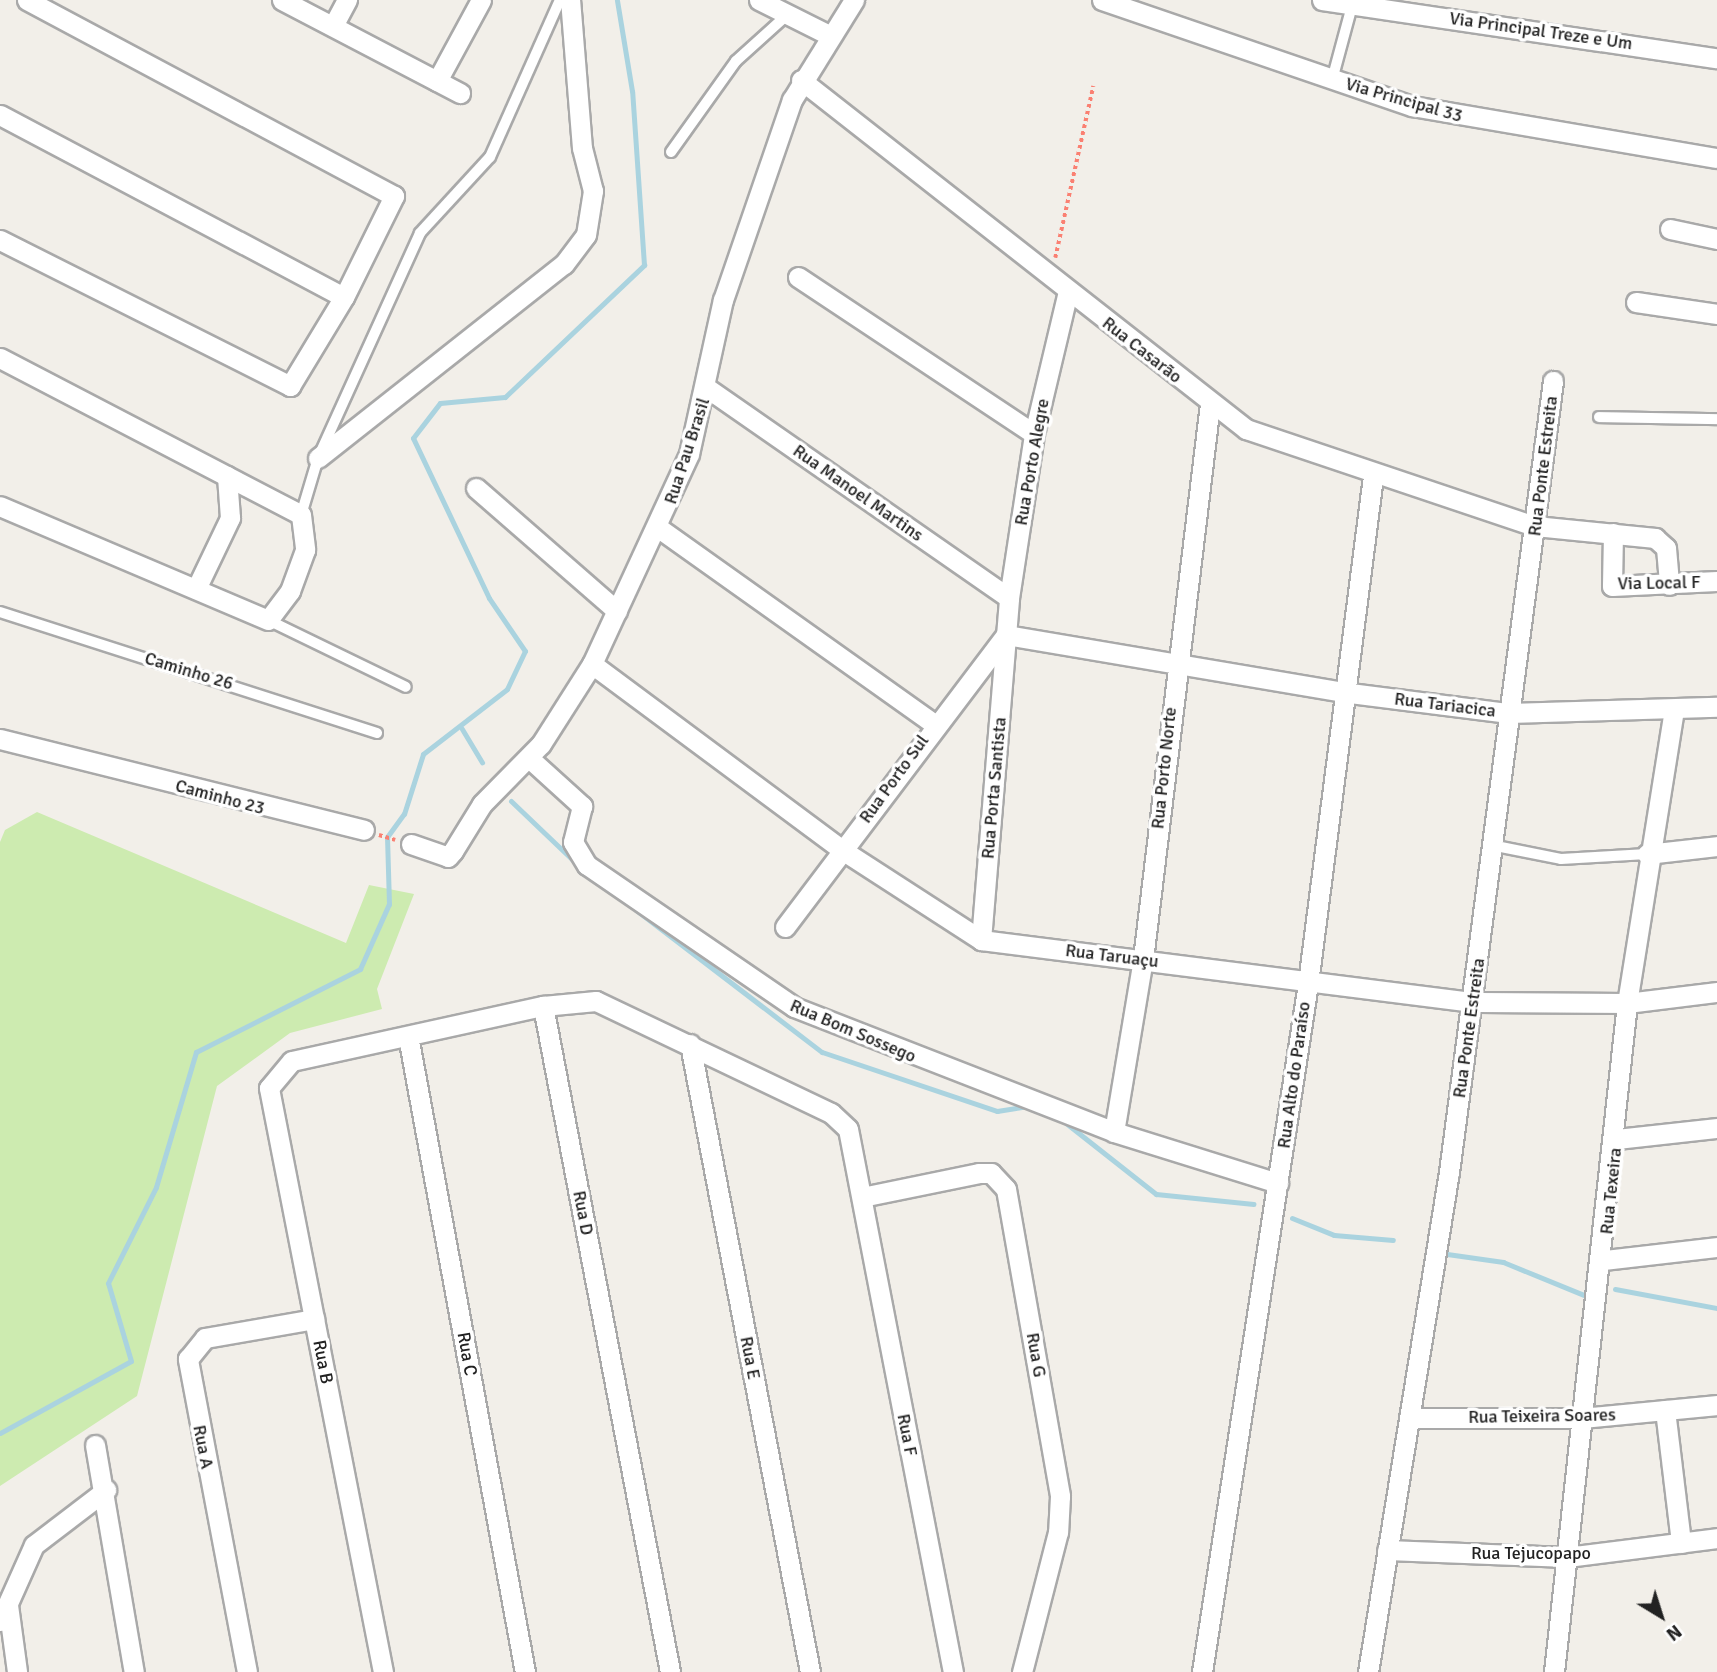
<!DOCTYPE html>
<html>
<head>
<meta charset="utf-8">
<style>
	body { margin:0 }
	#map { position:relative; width:1717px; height:1672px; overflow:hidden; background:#f2efe9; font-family:Signika,sans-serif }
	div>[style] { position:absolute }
	.grass>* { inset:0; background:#cdebb0 }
	.stream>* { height:5px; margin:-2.5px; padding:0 2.5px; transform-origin:2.5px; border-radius:2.5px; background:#aad3df }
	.path>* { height:3.5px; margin-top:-1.75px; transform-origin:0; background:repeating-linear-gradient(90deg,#fa8072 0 3.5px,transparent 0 7px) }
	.roads { filter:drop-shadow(2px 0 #a9a9a9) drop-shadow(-2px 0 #a9a9a9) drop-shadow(0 2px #a9a9a9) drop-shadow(0 -2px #a9a9a9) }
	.service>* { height:10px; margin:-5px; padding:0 5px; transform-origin:5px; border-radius:5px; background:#fff }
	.minor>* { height:19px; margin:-9.5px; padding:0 9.5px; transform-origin:9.5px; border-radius:9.5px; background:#fff }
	span { translate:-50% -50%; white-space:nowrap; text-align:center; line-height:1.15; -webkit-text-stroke:7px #fff; paint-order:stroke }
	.street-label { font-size:18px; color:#222 }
	.north { position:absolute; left:1626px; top:1581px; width:70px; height:70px; -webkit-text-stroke:5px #fff; paint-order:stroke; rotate:142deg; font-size:19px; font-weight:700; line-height:28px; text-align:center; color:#222 }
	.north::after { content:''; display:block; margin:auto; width:24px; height:32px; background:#222; clip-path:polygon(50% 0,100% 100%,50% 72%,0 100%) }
</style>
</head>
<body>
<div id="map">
	<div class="grass">
		<div style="clip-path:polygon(37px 812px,346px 943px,369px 885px,414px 894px,377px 989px,382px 1009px,290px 1033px,217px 1086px,137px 1396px,0 1486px,0 842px,5px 830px)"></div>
	</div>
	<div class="stream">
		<div style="left:462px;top:729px;width:39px;rotate:59deg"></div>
		<div style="left:511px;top:801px;width:93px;rotate:43.7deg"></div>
		<div style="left:636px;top:910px;width:234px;rotate:37.4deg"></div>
		<div style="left:822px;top:1052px;width:185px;rotate:18.6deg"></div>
		<div style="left:997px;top:1111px;width:30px;rotate:-9deg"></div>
		<div style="left:1062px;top:1120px;width:120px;rotate:38.2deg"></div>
		<div style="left:1156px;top:1194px;width:98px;rotate:5.9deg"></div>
		<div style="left:1292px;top:1218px;width:45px;rotate:22deg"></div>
		<div style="left:1334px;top:1235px;width:59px;rotate:4.8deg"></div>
		<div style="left:1440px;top:1253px;width:64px;rotate:8.1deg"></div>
		<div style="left:1503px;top:1262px;width:87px;rotate:22.2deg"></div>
		<div style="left:1615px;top:1289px;width:104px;rotate:10.6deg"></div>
		<div style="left:0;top:1433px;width:149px;rotate:-28.8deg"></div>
		<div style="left:131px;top:1361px;width:81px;rotate:-106.4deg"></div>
		<div style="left:108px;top:1283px;width:107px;rotate:-63.4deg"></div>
		<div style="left:156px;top:1187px;width:141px;rotate:-73.5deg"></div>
		<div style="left:196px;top:1052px;width:184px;rotate:-26.8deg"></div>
		<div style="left:360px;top:969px;width:71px;rotate:-66deg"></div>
		<div style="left:389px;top:904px;width:67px;rotate:-91.7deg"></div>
		<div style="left:387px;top:837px;width:29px;rotate:-54deg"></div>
		<div style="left:404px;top:814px;width:63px;rotate:-72.4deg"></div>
		<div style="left:423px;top:754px;width:106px;rotate:-37.7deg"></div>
		<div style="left:507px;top:689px;width:42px;rotate:-64.7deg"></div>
		<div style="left:525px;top:651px;width:64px;rotate:-124.2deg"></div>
		<div style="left:489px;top:598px;width:177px;rotate:-115.4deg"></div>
		<div style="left:413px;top:438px;width:44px;rotate:-52.4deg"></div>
		<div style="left:440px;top:403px;width:65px;rotate:-5.3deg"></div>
		<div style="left:505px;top:397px;width:192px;rotate:-43.5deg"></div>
		<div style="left:644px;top:265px;width:174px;rotate:-93.9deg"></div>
		<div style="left:632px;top:91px;width:92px;rotate:-99.4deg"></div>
	</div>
	<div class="path">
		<div style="left:1055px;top:258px;width:176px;rotate:-77.5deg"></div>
		<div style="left:379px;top:835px;width:17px;rotate:17deg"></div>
	</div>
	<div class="roads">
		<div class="service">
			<div style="left:1332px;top:80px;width:81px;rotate:-74.9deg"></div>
			<div style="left:671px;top:152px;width:112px;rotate:-54.5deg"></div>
			<div style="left:736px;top:61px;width:69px;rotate:-42deg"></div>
			<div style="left:1599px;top:417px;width:118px;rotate:1deg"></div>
			<div style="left:301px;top:515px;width:59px;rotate:-73.4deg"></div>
			<div style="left:318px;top:458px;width:247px;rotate:-65.6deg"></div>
			<div style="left:420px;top:233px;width:103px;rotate:-47.4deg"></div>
			<div style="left:490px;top:157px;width:172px;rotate:-66deg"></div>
			<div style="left:0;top:612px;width:396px;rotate:17.8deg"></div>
			<div style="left:268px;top:620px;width:153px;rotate:25.9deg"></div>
			<div style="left:1491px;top:845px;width:71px;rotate:11.3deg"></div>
			<div style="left:1561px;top:859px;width:86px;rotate:-3.3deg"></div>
		</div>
		<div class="minor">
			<div style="left:282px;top:0;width:201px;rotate:27.6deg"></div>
			<div style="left:759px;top:0;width:76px;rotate:26.6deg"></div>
			<div style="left:1102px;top:0;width:328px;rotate:18.9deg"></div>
			<div style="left:1412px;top:106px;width:309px;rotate:9.7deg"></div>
			<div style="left:1322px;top:0;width:399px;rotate:8.4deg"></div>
			<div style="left:333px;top:26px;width:30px;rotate:-62deg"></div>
			<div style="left:801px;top:80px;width:566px;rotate:38.11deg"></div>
			<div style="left:1246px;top:429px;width:305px;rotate:18.6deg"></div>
			<div style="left:1535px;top:526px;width:121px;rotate:5.7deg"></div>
			<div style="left:1655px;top:538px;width:15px;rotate:42deg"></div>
			<div style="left:1666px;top:548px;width:37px;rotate:85deg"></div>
			<div style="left:437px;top:81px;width:92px;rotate:-61.5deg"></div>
			<div style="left:0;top:115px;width:389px;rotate:27.9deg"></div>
			<div style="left:1670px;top:229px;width:48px;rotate:12deg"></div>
			<div style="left:0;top:240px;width:325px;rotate:26.7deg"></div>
			<div style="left:290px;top:386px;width:104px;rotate:-58.8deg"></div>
			<div style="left:344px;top:297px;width:113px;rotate:-63.7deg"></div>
			<div style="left:394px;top:196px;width:416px;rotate:-151.9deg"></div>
			<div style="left:798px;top:277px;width:283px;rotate:33.6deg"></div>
			<div style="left:1636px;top:302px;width:82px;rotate:8.4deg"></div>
			<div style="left:0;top:358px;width:339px;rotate:27.5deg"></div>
			<div style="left:301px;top:515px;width:35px;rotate:83deg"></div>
			<div style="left:305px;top:550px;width:44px;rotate:110.1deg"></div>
			<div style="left:290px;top:591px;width:36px;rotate:127deg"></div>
			<div style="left:268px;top:620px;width:291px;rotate:-157deg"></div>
			<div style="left:707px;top:388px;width:368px;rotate:34.8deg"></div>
			<div style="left:318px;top:458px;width:313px;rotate:-38.3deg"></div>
			<div style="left:564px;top:264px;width:36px;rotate:-53deg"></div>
			<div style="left:586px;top:235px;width:45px;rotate:-81deg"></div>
			<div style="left:593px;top:191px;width:44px;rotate:-104.3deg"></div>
			<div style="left:582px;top:148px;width:148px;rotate:-94.6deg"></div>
			<div style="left:476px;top:488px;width:187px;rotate:41.1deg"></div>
			<div style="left:660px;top:529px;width:336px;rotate:35.4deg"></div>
			<div style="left:1613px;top:533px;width:53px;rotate:91.1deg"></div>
			<div style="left:1612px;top:586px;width:105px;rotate:-2.7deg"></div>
			<div style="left:196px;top:589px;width:79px;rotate:-64.4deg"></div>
			<div style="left:230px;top:518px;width:42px;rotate:-94.1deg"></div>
			<div style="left:1006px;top:635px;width:341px;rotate:9.6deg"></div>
			<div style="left:1342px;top:692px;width:168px;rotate:7.2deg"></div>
			<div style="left:1509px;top:713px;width:208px;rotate:-1.7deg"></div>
			<div style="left:592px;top:664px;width:312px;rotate:36.6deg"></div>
			<div style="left:842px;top:850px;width:166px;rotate:32.9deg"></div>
			<div style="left:981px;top:940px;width:496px;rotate:7.2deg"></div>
			<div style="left:1473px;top:1002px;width:154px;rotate:0.4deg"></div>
			<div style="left:1627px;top:1003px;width:91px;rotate:-7deg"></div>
			<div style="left:0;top:739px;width:375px;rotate:14deg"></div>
			<div style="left:529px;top:758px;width:72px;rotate:42.2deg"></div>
			<div style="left:582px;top:806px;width:37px;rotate:104deg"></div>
			<div style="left:573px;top:842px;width:27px;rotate:59deg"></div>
			<div style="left:587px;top:865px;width:251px;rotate:34.4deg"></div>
			<div style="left:794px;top:1007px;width:344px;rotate:21.3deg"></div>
			<div style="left:1114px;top:1132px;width:172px;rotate:17.3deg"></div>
			<div style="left:411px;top:844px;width:39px;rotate:19deg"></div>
			<div style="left:448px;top:857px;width:8px;rotate:-50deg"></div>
			<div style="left:453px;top:851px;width:55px;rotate:-58.3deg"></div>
			<div style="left:482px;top:804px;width:84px;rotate:-45.5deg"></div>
			<div style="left:541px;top:744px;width:95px;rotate:-57.5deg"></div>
			<div style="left:592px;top:664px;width:231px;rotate:-65.2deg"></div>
			<div style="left:689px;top:454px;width:158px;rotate:-77.6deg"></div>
			<div style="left:723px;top:300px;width:212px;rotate:-71deg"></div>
			<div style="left:792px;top:100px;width:118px;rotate:-58.2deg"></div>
			<div style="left:1647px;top:854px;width:70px;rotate:-6.5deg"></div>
			<div style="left:785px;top:927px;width:366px;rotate:-52.9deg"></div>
			<div style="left:981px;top:940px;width:343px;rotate:-85.3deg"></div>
			<div style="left:1009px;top:598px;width:166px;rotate:-81.3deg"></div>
			<div style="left:1034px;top:434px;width:147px;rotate:-76.6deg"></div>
			<div style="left:543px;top:1006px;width:53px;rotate:-5.4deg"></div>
			<div style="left:596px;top:1001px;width:260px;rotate:25.5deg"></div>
			<div style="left:831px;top:1113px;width:23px;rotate:43deg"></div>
			<div style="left:848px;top:1129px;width:553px;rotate:79.06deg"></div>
			<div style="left:408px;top:1036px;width:647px;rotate:79.58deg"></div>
			<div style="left:690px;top:1044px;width:639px;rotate:79.18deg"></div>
			<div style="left:1114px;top:1132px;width:175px;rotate:-80.5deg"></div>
			<div style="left:1143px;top:959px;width:559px;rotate:-83.12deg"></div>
			<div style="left:1617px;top:1139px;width:101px;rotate:-6.3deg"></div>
			<div style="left:862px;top:1197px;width:119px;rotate:-11.6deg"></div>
			<div style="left:979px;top:1173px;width:12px"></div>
			<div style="left:991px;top:1173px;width:22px;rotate:47deg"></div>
			<div style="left:1006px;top:1189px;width:312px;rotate:80deg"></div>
			<div style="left:1060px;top:1496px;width:36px;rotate:93deg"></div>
			<div style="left:1058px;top:1532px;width:145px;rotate:104.4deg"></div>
			<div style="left:1604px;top:1260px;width:114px;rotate:-6.6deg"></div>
			<div style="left:1665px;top:1410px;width:134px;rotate:83.1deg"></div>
			<div style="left:1409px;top:1418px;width:173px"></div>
			<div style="left:1582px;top:1418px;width:136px;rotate:-5.5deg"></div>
			<div style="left:95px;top:1445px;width:230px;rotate:80.3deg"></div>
			<div style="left:1387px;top:1550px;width:180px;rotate:2.2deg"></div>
			<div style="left:1567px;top:1557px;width:151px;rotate:-7.2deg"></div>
			<div style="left:8px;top:1605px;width:68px;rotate:82.3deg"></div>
			<div style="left:0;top:1621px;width:83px;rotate:-65.9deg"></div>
			<div style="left:34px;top:1545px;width:91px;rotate:-37.4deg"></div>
			<div style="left:247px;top:1672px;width:319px;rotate:-100.7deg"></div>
			<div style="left:188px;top:1359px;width:27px;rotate:-51deg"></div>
			<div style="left:205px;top:1338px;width:111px;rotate:-9.9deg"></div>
			<div style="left:383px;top:1672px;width:595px;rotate:-101.05deg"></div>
			<div style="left:269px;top:1088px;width:35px;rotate:-50deg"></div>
			<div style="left:292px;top:1061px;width:257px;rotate:-12.4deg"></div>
			<div style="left:543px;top:1006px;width:678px;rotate:79.2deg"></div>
			<div style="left:1202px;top:1672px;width:697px;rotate:-81.25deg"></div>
			<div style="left:1308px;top:983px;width:511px;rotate:-82.69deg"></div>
			<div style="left:1368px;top:1672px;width:507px;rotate:-80.8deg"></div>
			<div style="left:1449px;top:1172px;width:798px;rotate:-82.51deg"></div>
			<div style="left:1554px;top:1672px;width:673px;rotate:-83.77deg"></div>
			<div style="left:1627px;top:1003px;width:296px;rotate:-80.9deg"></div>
		</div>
	</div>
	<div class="street-label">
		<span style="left:1541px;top:31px;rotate:8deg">Via Principal Treze e Um</span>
		<span style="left:1404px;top:100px;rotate:16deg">Via Principal 33</span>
		<span style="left:1142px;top:350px;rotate:38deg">Rua Casarão</span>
		<span style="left:687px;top:451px;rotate:-72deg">Rua Pau Brasil</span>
		<span style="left:1032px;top:462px;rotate:-80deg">Rua Porto Alegre</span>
		<span style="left:1543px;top:466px;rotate:-83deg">Rua Ponte Estreita</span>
		<span style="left:858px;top:493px;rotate:35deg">Rua Manoel Martins</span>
		<span style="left:1659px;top:583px;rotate:-1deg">Via Local F</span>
		<span style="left:189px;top:671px;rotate:17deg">Caminho 26</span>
		<span style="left:1445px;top:705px;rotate:7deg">Rua Tariacica</span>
		<span style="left:1164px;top:768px;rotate:-84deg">Rua Porto Norte</span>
		<span style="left:894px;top:779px;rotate:-54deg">Rua Porto Sul</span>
		<span style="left:994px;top:788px;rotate:-85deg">Rua Porta Santista</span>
		<span style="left:220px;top:797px;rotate:15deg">Caminho 23</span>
		<span style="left:1112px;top:956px;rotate:7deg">Rua Taruaçu</span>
		<span style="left:1469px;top:1028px;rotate:-82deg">Rua Ponte Estreita</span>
		<span style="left:853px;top:1031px;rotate:23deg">Rua Bom Sossego</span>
		<span style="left:1294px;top:1075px;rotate:-82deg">Rua Alto do Paraíso</span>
		<span style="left:1611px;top:1191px;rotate:-84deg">Rua Texeira</span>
		<span style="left:583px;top:1213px;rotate:79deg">Rua D</span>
		<span style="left:467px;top:1354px;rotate:80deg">Rua C</span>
		<span style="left:1036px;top:1355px;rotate:80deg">Rua G</span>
		<span style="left:750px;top:1358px;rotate:79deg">Rua E</span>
		<span style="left:323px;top:1362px;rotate:79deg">Rua B</span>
		<span style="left:1542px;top:1416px;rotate:-1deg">Rua Teixeira Soares</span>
		<span style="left:907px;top:1435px;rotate:79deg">Rua F</span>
		<span style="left:203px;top:1447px;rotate:79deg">Rua A</span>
		<span style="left:1531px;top:1553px">Rua Tejucopapo</span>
	</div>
	<div class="north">N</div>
</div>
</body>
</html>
